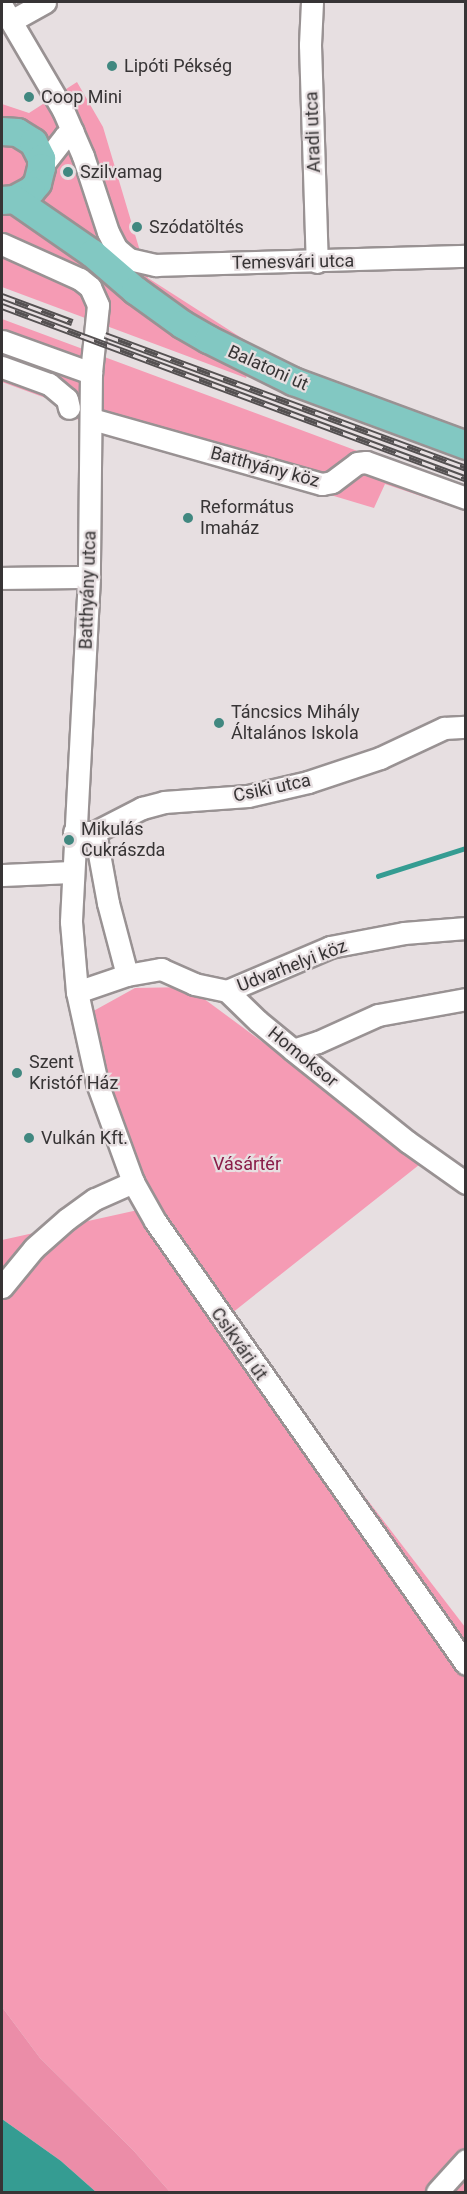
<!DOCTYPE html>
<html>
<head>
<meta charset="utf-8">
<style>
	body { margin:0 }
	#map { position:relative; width:467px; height:2194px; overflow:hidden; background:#e7dfe1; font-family:Roboto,sans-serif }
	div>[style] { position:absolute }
	.green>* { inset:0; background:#f59bb4 }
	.forest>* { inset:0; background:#eb8da8 }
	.water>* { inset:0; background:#359c92 }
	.stream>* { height:4.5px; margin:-2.25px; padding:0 2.25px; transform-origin:2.25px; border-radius:2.25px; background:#359c92 }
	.roads { filter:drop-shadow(2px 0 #999293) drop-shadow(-2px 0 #999293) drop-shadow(0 2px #999293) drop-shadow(0 -2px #999293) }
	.minor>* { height:21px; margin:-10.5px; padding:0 10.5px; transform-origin:10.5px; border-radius:10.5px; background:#fff }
	.major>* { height:27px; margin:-13.5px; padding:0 13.5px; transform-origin:13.5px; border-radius:13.5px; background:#82c8c2 }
	.rail>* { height:7px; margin-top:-3.5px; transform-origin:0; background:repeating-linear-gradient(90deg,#e7dfe1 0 14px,#555152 0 28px); box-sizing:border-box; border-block:2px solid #555152 }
	.dots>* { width:16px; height:16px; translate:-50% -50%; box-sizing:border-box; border:3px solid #e7dfe1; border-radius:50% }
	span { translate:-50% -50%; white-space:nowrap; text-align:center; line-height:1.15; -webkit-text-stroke:4.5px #e7dfe1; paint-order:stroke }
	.poi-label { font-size:18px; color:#373435 }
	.left { translate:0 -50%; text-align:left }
	.street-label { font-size:18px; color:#373435 }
	.park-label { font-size:18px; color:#8a1c48 }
	.frame { position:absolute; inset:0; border:3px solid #373435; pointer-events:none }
</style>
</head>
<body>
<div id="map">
	<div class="green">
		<div style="clip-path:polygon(77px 82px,103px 127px,148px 278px,257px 348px,246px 378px,2px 287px,2px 104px,29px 113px)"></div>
		<div style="clip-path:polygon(2px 319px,465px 491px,465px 511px,385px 484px,374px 508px,63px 415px,62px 404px,2px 382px)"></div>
		<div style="clip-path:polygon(188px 987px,424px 1161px,227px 1317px,465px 1627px,465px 2192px,170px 2192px,133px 2150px,40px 2058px,2px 2007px,2px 1240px,147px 1208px,79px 1019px,135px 988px)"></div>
	</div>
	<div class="forest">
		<div style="clip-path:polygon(2px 2007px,40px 2058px,133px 2150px,170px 2192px,96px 2192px,61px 2161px,2px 2119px)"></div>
	</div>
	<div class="water">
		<div style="clip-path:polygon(2px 2119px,61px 2161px,96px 2192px,2px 2192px)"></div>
	</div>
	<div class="stream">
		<div style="left:378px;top:876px;width:92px;rotate:-17.7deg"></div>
	</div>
	<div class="roads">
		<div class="minor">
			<div style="left:312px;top:2px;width:43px;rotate:92.7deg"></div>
			<div style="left:310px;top:45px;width:217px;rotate:88.2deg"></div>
			<div style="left:2px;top:6px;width:121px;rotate:59.6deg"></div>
			<div style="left:63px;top:110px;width:50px;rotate:66.5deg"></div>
			<div style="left:83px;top:156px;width:80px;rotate:71.8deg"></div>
			<div style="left:108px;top:232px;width:18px;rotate:63deg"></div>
			<div style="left:116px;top:248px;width:17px;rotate:40deg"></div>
			<div style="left:129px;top:259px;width:28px;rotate:13deg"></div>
			<div style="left:156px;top:265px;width:310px;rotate:-1.7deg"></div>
			<div style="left:11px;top:21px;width:39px;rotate:-29deg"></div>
			<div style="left:41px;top:167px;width:39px;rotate:-52deg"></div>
			<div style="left:65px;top:136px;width:9px;rotate:-32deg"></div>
			<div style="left:2px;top:244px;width:85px;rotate:24.2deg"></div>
			<div style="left:80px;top:279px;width:13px;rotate:39deg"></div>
			<div style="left:90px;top:287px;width:20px;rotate:66deg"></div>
			<div style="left:98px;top:305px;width:68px;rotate:95.9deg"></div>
			<div style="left:91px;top:373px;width:204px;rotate:90.6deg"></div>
			<div style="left:89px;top:577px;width:345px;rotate:93deg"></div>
			<div style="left:71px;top:922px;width:70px;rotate:85.1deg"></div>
			<div style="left:77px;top:992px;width:93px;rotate:77.6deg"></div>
			<div style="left:97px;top:1083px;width:105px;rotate:70deg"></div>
			<div style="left:133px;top:1182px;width:45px;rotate:60.6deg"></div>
			<div style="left:155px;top:1221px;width:541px;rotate:54.93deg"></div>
			<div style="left:2px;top:341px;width:95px;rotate:19.8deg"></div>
			<div style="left:2px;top:367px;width:50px;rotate:19.9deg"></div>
			<div style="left:49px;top:384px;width:23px;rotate:40deg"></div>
			<div style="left:67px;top:399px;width:9px;rotate:77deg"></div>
			<div style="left:92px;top:419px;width:239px;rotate:15.8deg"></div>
			<div style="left:322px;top:484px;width:10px;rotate:-11deg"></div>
			<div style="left:332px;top:482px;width:31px;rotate:-37deg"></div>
			<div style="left:357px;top:463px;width:9px;rotate:-6deg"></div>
			<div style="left:366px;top:462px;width:106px;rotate:19.8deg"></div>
			<div style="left:2px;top:578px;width:87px;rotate:-0.7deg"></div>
			<div style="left:74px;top:832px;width:21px"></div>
			<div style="left:95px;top:832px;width:53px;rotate:-27.1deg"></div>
			<div style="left:142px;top:808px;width:23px;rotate:-15deg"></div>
			<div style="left:164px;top:802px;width:84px;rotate:-4.1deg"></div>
			<div style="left:248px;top:796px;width:62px;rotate:-13.1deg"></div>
			<div style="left:308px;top:782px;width:76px;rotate:-18.4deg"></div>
			<div style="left:380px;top:758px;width:71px;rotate:-25.1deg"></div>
			<div style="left:444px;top:728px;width:22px;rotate:-3deg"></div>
			<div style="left:95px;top:832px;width:72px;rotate:79.6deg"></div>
			<div style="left:108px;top:903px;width:74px;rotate:75.2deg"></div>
			<div style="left:2px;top:875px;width:70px;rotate:-2.5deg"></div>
			<div style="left:227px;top:991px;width:112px;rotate:-23.1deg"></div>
			<div style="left:330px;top:947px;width:75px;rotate:-10.7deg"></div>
			<div style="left:404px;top:933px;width:62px;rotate:-4.6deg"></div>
			<div style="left:77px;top:992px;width:53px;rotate:-18.8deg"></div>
			<div style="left:127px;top:975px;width:35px;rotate:-10deg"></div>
			<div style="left:161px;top:969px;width:36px;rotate:24deg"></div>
			<div style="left:194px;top:984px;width:34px;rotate:12deg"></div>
			<div style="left:227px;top:991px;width:43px;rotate:44.1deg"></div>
			<div style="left:258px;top:1021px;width:45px;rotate:39.6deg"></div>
			<div style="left:293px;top:1050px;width:147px;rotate:38.7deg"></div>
			<div style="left:408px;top:1142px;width:71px;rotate:35.3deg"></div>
			<div style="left:293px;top:1050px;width:26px;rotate:-18deg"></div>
			<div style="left:318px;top:1042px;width:66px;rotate:-24.2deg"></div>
			<div style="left:378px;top:1015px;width:89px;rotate:-10.3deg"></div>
			<div style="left:2px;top:1287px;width:50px;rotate:-50.6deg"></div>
			<div style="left:34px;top:1248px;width:44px;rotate:-41.3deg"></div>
			<div style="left:67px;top:1219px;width:34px;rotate:-36deg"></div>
			<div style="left:95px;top:1199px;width:42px;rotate:-24.1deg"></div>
			<div style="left:437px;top:2192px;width:43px;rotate:-47.8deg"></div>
		</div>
		<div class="major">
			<div style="left:2px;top:131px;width:15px;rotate:4deg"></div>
			<div style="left:17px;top:132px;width:19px;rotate:32deg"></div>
			<div style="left:33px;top:142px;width:18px;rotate:63deg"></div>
			<div style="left:41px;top:158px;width:9px;rotate:90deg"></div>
			<div style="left:41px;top:167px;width:16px;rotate:104deg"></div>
			<div style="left:37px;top:183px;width:9px;rotate:131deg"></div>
			<div style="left:31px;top:190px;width:19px;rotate:152deg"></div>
			<div style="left:14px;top:199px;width:12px;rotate:175deg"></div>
			<div style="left:14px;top:199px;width:95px;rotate:34.7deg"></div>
			<div style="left:92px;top:253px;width:57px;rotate:40.7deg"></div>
			<div style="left:135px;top:290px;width:58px;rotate:35.9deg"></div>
			<div style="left:182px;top:324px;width:30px;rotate:30deg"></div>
			<div style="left:208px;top:339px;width:95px;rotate:26.3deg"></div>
			<div style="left:293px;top:381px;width:184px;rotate:20.3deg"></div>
		</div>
	</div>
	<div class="rail">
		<div style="left:2px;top:296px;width:75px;rotate:20.4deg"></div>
		<div style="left:2px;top:306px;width:495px;rotate:20.4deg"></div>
		<div style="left:105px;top:335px;width:385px;rotate:20.2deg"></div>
	</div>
	<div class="dots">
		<div style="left:112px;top:66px;background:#418880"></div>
		<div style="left:29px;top:97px;background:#418880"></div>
		<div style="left:68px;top:172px;background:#418880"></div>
		<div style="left:137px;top:227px;background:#418880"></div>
		<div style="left:188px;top:518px;background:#418880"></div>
		<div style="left:219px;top:723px;background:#418880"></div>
		<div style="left:69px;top:840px;background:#418880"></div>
		<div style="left:17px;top:1073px;background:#418880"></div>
		<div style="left:29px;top:1138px;background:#418880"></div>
	</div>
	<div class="poi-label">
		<span class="left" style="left:124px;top:66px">Lipóti Pékség</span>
		<span class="left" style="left:41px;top:97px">Coop Mini</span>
		<span class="left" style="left:80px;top:172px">Szilvamag</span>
		<span class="left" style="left:149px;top:227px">Szódatöltés</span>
		<span class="left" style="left:200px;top:518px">Református<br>Imaház</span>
		<span class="left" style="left:231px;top:723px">Táncsics Mihály<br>Általános Iskola</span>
		<span class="left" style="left:81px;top:840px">Mikulás<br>Cukrászda</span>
		<span class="left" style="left:29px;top:1073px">Szent<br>Kristóf Ház</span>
		<span class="left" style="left:41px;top:1138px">Vulkán Kft.</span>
	</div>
	<div class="street-label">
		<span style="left:313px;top:132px;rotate:-92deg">Aradi utca</span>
		<span style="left:293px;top:262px;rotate:-1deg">Temesvári utca</span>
		<span style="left:268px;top:368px;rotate:24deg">Balatoni út</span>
		<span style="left:265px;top:467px;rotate:15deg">Batthyány köz</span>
		<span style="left:88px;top:590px;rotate:-88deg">Batthyány utca</span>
		<span style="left:272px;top:788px;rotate:-12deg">Csiki utca</span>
		<span style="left:292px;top:966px;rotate:-21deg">Udvarhelyi köz</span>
		<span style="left:303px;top:1057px;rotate:39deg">Homoksor</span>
		<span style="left:239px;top:1344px;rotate:55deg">Csikvári út</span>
	</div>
	<div class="park-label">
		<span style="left:247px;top:1164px">Vásártér</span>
	</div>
	<div class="frame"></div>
</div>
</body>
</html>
